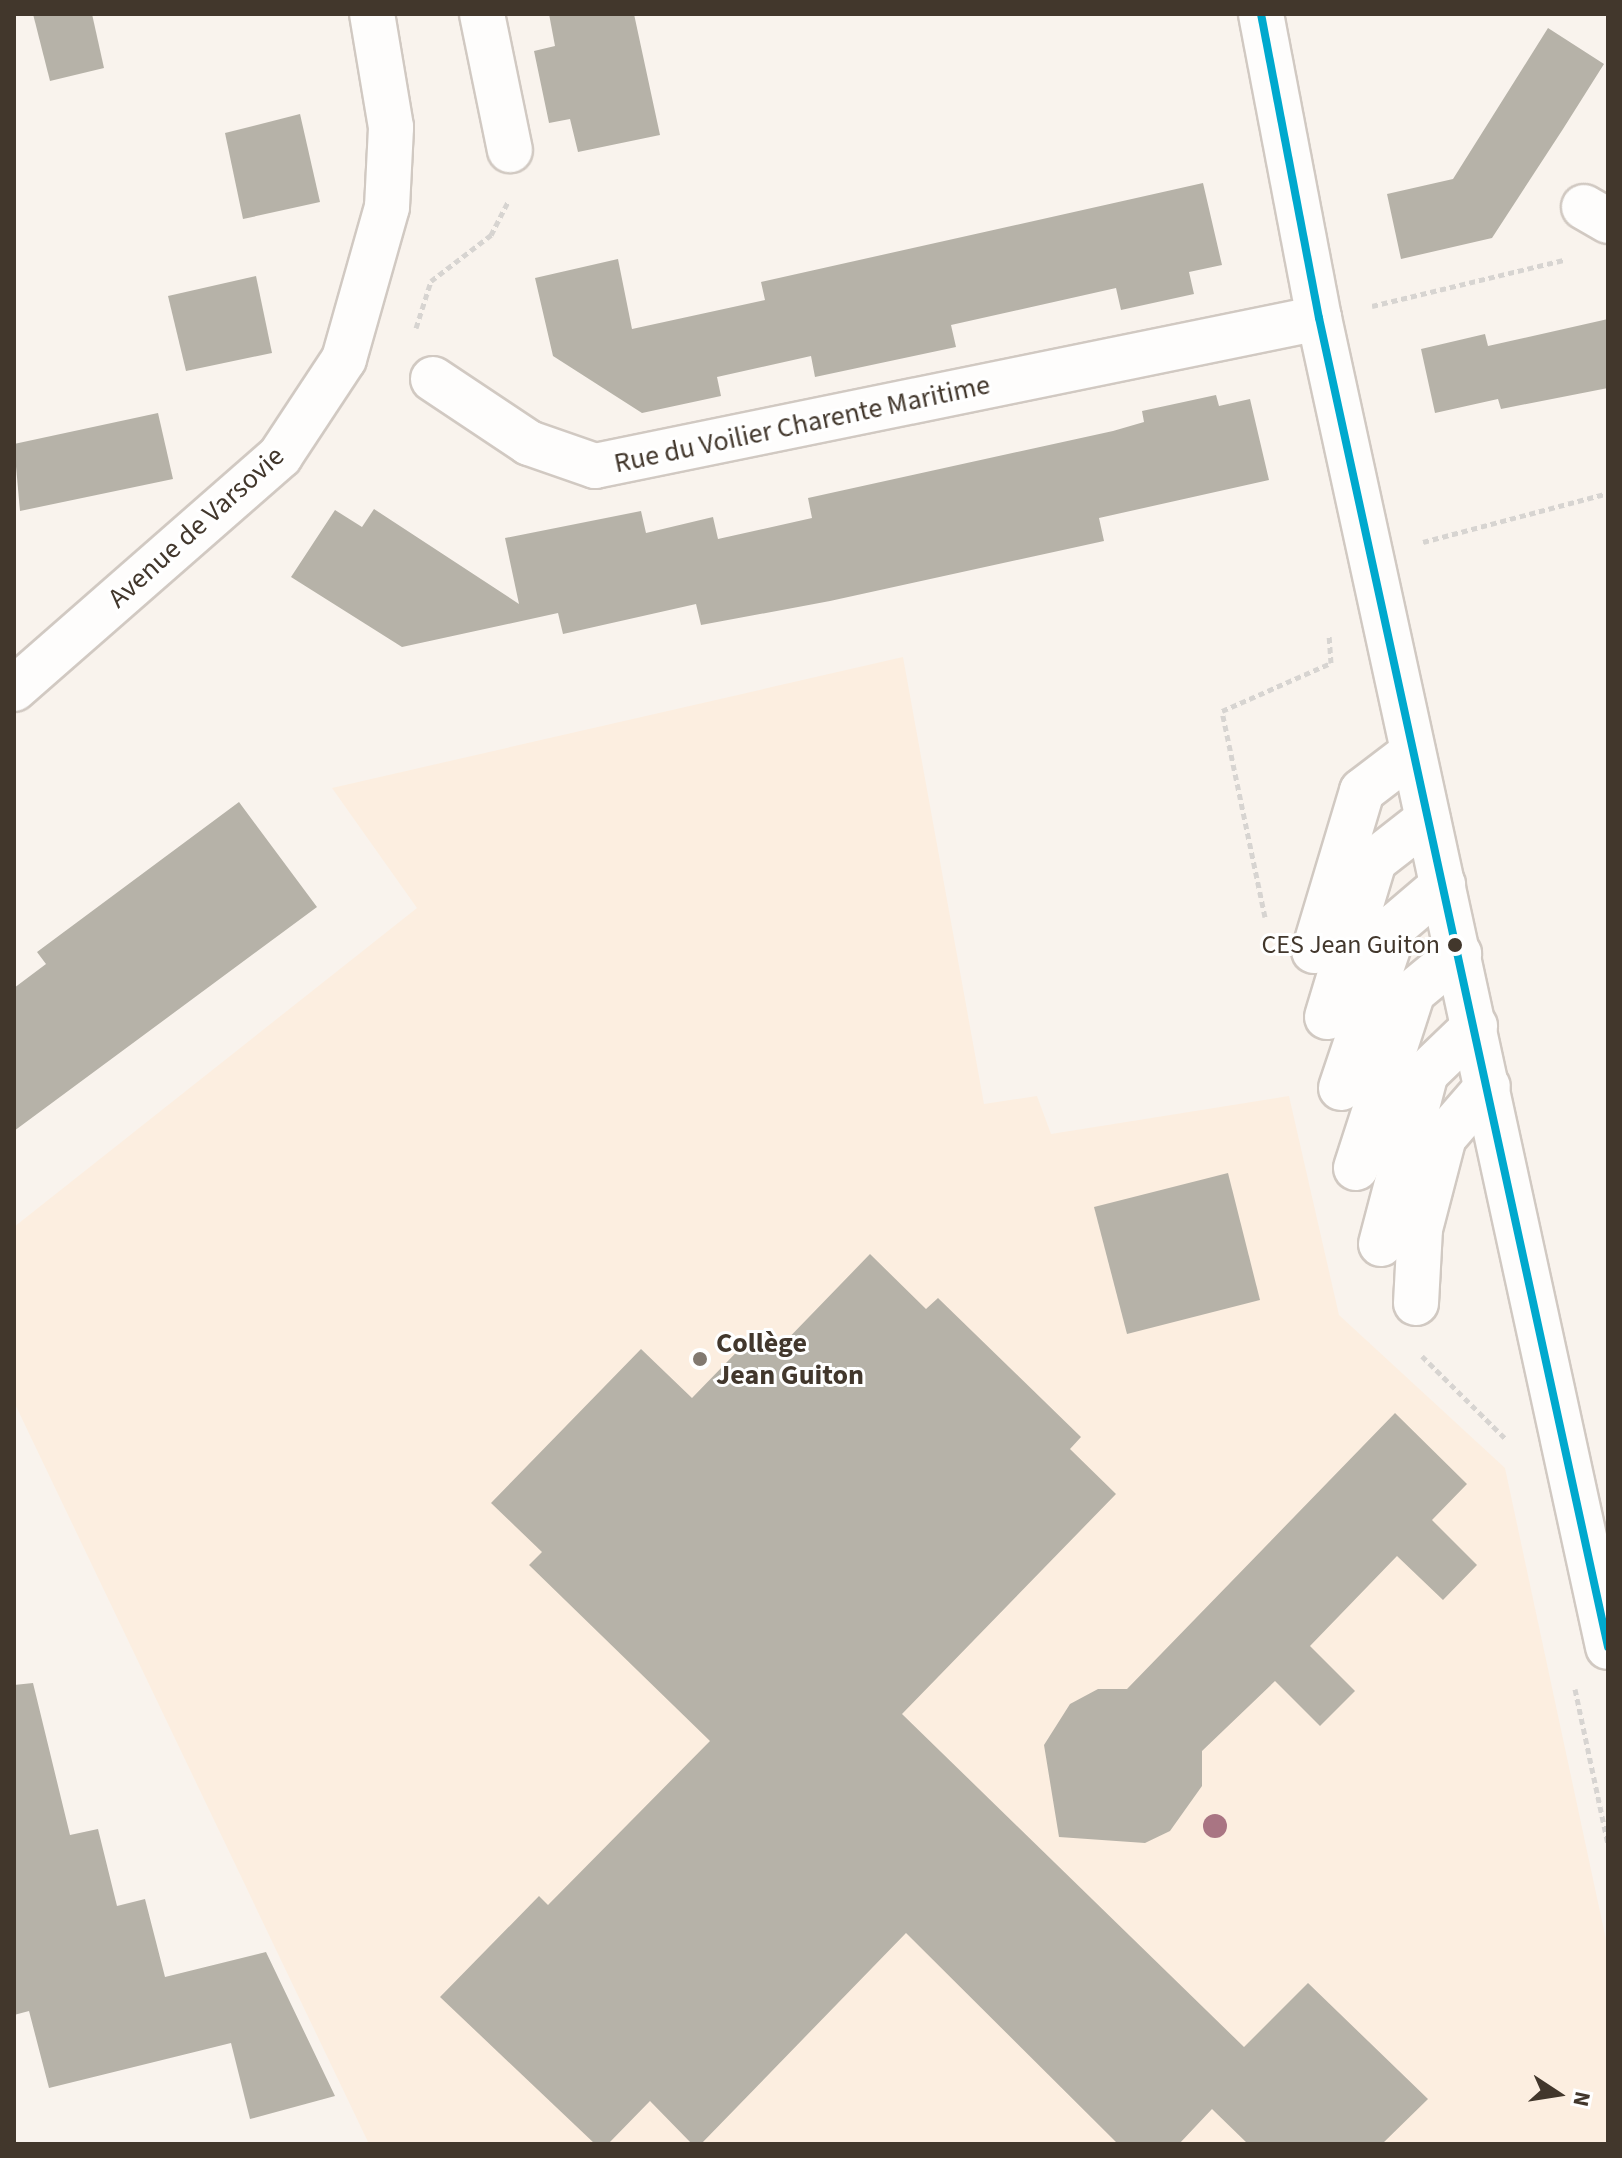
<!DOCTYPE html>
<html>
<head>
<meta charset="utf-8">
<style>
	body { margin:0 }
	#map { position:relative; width:1622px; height:2158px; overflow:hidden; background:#f9f3ed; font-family:"Source Sans 3",sans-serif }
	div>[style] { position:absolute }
	.built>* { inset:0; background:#fceee0 }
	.building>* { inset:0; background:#b6b2a8 }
	.path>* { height:5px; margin-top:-2.5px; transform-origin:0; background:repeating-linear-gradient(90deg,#d7d4d1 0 6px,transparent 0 10px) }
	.roads { filter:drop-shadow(2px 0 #d1c9c2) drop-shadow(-2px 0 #d1c9c2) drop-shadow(0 2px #d1c9c2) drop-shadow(0 -2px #d1c9c2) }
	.minor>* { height:44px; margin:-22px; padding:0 22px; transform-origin:22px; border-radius:22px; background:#fefdfc }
	.bus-1>* { height:8px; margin:-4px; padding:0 4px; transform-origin:4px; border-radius:4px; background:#00a9ce }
	.trees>* { width:24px; height:24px; margin:-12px; border-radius:50%; background:#a97583 }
	.dots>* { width:22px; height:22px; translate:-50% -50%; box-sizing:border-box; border:4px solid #fff; border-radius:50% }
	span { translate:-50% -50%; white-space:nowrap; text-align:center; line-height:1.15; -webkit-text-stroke:6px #fff; paint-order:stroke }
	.bus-label { font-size:26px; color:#42372c }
	.right { translate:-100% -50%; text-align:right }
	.street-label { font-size:28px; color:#42372c }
	.poi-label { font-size:28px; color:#42372c; font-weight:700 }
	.left { translate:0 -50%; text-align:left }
	.frame { position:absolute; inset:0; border:16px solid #42372c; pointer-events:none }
	.north { position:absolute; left:1518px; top:2054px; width:80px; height:80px; -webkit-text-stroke:6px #fff; paint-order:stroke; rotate:102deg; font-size:22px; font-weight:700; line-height:32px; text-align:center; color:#42372c }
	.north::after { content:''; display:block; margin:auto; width:28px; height:36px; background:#42372c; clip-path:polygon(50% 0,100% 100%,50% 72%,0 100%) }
</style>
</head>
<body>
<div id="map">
	<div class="built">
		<div style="clip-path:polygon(903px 657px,984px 1104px,1037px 1096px,1051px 1134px,1289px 1096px,1339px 1315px,1505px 1468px,1608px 1949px,1608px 2144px,369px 2144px,14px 1402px,14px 1227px,417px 908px,332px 788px)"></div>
	</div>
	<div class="building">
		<div style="clip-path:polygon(33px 14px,92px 14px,104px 68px,50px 81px)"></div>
		<div style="clip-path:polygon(549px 14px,634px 14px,660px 135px,578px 152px,570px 119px,549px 123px,534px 51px,555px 46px)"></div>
		<div style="clip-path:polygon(1548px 28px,1604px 64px,1563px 129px,1492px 238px,1401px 259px,1387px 194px,1453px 179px)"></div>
		<div style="clip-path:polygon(300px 114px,320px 202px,243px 219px,225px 133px)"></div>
		<div style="clip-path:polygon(1203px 183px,1222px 265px,1189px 272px,1194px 294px,1121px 310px,1116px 288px,951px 325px,956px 347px,815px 377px,811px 356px,717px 377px,721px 396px,642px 413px,553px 356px,535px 278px,618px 259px,632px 329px,765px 300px,761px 282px)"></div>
		<div style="clip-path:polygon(256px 276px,272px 353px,186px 371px,168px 296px)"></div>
		<div style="clip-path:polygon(1608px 319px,1608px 388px,1501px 409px,1498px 399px,1435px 413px,1421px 349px,1485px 334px,1488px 346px)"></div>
		<div style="clip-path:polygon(1216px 395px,1219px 406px,1250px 399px,1269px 480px,1099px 518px,1104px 541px,830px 601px,701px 625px,696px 604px,563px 634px,558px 613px,402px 647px,291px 577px,335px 510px,362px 527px,374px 509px,519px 604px,505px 538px,641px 511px,646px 533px,713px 517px,718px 539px,812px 518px,808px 498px,1113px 431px,1144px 422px,1142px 411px)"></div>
		<div style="clip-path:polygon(158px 413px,173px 479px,20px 511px,14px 444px)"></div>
		<div style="clip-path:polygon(239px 802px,317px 907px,14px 1131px,14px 988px,46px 964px,37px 952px)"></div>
		<div style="clip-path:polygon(1228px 1173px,1260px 1300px,1127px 1334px,1094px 1207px)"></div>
		<div style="clip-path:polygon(870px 1254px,926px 1309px,938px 1298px,1081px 1437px,1070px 1449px,1116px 1494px,902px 1714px,1244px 2047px,1308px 1983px,1428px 2099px,1382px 2144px,1248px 2144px,1212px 2109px,1179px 2144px,1118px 2144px,906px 1933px,701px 2144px,692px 2144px,650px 2101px,608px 2144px,595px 2144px,440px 1997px,539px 1896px,548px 1905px,710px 1741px,529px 1565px,542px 1552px,491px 1503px,641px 1349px,692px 1398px,758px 1330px,778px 1349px)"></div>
		<div style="clip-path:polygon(1395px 1413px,1467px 1484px,1432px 1520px,1477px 1565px,1443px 1600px,1397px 1556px,1310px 1646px,1355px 1691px,1320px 1726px,1275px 1681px,1202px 1751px,1202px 1786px,1170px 1831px,1145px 1843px,1059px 1837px,1044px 1745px,1070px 1704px,1098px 1689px,1127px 1689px)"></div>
		<div style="clip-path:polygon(33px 1683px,70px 1835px,98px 1829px,117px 1906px,145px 1899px,165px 1977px,266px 1952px,335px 2096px,250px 2119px,231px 2043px,49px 2088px,29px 2011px,14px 2015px,14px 1685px)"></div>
	</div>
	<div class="path">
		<div style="left:1372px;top:306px;width:197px;rotate:-13.5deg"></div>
		<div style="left:416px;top:328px;width:49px;rotate:-72.3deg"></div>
		<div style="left:431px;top:281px;width:76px;rotate:-37.5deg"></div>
		<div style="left:491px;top:235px;width:37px;rotate:-63deg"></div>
		<div style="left:1423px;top:542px;width:191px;rotate:-14.8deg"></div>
		<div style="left:1265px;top:917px;width:210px;rotate:-101.8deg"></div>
		<div style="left:1222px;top:711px;width:119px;rotate:-23.8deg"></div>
		<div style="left:1331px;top:663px;width:28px;rotate:-94deg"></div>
		<div style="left:1422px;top:1356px;width:118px;rotate:44.7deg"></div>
		<div style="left:1575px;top:1689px;width:158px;rotate:78deg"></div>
	</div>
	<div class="roads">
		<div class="minor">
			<div style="left:482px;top:14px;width:139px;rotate:78.4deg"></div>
			<div style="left:1261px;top:14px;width:309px;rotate:79.2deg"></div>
			<div style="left:1319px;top:318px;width:1360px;rotate:77.73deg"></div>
			<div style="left:1584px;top:207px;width:28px;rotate:30deg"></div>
			<div style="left:433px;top:379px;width:115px;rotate:33.7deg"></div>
			<div style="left:529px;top:443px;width:70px;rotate:19.2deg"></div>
			<div style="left:595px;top:466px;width:739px;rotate:-11.55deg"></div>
			<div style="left:14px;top:689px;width:354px;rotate:-41.2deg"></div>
			<div style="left:280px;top:456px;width:116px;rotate:-56.6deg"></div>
			<div style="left:344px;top:359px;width:158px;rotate:-74.2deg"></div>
			<div style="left:387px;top:207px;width:80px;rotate:-87.1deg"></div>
			<div style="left:391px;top:127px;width:115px;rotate:-99.5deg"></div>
			<div style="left:1314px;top:951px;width:167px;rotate:-73.3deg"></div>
			<div style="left:1362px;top:791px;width:64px;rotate:-37.4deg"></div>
			<div style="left:1327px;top:1017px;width:163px;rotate:-73.2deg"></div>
			<div style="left:1374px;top:861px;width:68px;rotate:-37.9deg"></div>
			<div style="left:1341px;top:1088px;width:172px;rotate:-71.4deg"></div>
			<div style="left:1396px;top:925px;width:62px;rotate:-40.4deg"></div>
			<div style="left:1356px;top:1168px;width:185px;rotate:-72.1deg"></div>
			<div style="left:1413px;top:992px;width:60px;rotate:-39.6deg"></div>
			<div style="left:1381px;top:1244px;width:177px;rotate:-75.3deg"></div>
			<div style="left:1426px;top:1073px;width:68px;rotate:-43.8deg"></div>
			<div style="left:1416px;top:1303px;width:74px;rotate:-86.9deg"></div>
			<div style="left:1420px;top:1229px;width:95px;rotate:-75.4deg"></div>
			<div style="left:1444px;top:1137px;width:67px;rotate:-49.2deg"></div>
		</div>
	</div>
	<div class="bus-1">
		<div style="left:1261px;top:14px;width:309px;rotate:79.2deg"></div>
		<div style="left:1319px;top:318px;width:1360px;rotate:77.73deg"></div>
	</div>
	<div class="trees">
		<div style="left:1215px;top:1826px"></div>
	</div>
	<div class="dots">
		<div style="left:1455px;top:945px;background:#42372c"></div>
		<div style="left:700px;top:1359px;background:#827970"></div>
	</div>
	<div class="bus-label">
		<span class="right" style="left:1440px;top:945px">CES Jean Guiton</span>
	</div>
	<div class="street-label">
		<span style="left:802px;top:424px;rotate:-12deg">Rue du Voilier Charente Maritime</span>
		<span style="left:196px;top:527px;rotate:-42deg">Avenue de Varsovie</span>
	</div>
	<div class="poi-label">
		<span class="left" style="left:716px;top:1359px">Collège<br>Jean Guiton</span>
	</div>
	<div class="frame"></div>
	<div class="north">N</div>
</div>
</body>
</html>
